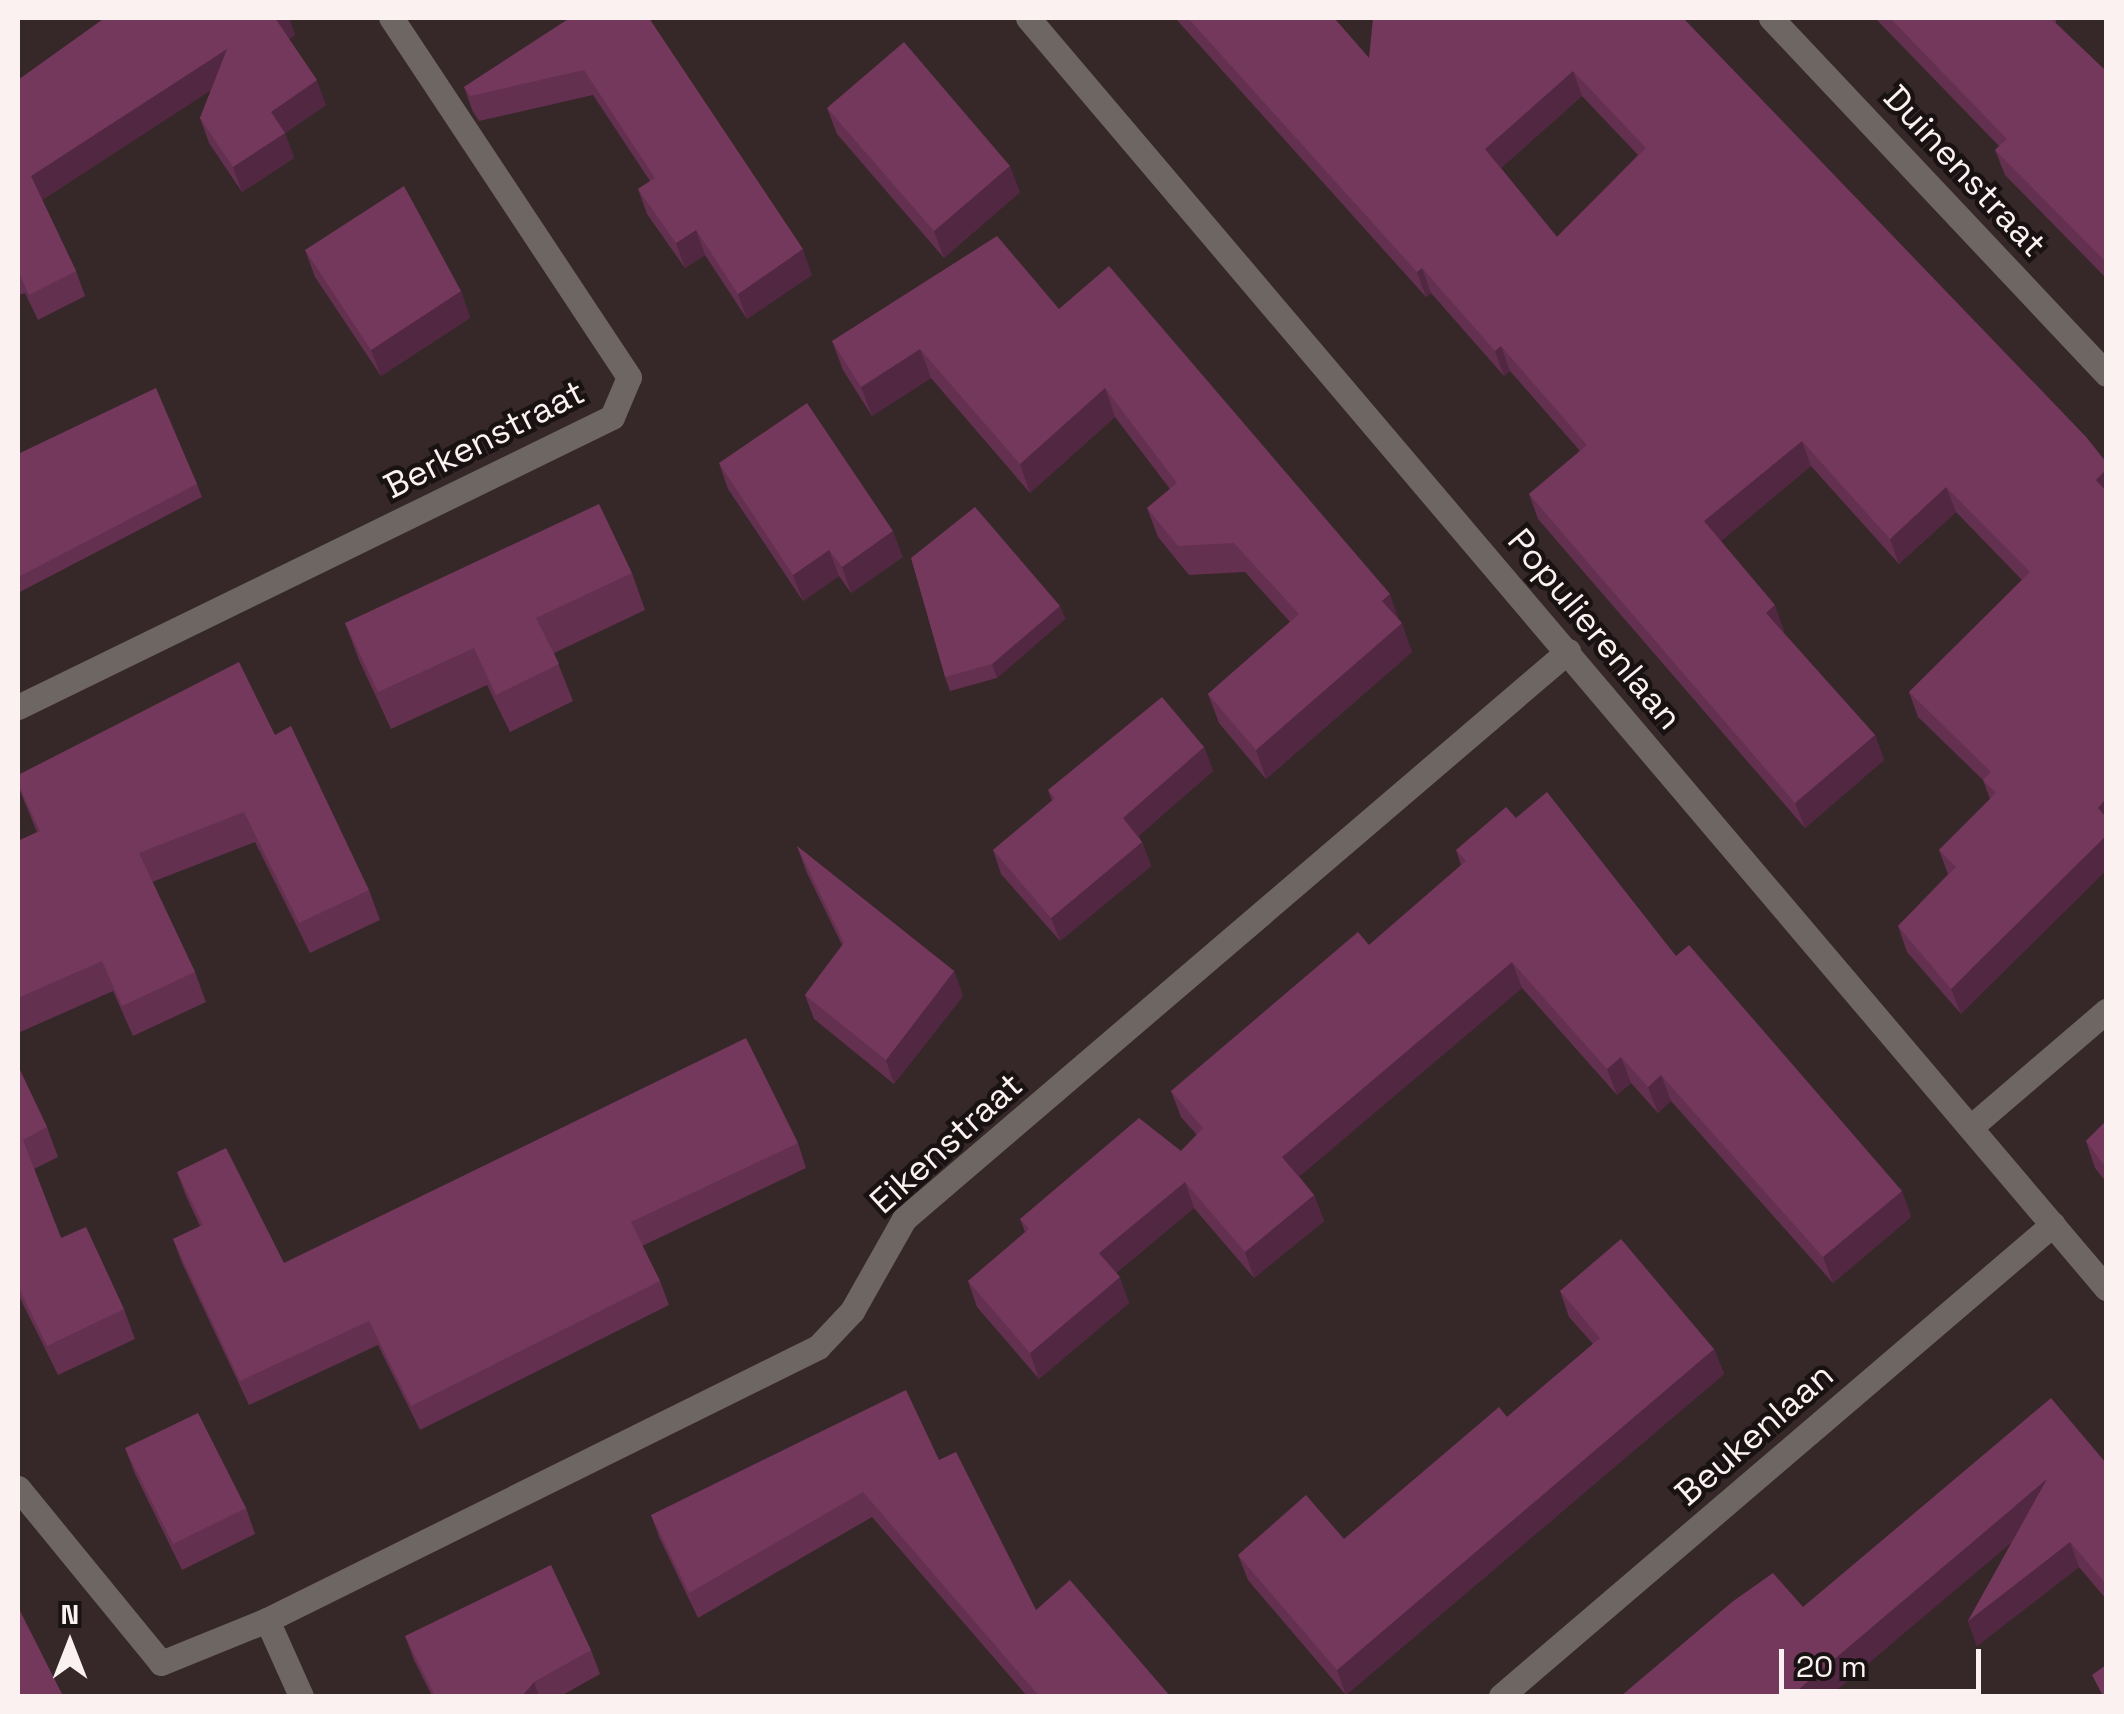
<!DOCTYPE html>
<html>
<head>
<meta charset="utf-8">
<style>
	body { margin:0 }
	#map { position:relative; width:2124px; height:1714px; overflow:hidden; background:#362728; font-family:"Space Grotesk",sans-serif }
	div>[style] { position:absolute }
	.minor>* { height:25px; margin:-12.5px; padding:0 12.5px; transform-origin:12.5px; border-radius:12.5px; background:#6d6663 }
	.tertiary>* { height:25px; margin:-12.5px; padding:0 12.5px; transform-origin:12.5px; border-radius:12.5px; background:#6d6663 }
	.wall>* { inset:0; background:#643050 }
	.shaded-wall>* { inset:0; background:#512741 }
	.building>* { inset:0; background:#74385d }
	span { translate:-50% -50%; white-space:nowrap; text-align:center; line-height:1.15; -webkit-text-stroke:9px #191213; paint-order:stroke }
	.street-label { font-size:35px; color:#fbf1f1 }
	.frame { position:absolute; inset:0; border:20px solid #fbf1f1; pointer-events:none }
	.north { position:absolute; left:20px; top:1594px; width:100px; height:100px; -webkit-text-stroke:8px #191213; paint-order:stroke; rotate:0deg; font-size:28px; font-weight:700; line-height:40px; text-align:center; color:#fbf1f1 }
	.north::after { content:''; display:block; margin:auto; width:35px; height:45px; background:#fbf1f1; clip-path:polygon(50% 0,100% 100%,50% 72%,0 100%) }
	.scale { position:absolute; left:1779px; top:1649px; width:202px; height:45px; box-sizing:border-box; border:5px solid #fbf1f1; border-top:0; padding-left:12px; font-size:30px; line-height:35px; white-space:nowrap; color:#fbf1f1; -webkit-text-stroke:8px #191213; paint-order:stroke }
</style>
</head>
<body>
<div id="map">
	<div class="minor">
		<div style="left:1028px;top:18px;width:1666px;rotate:49.67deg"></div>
		<div style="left:18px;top:707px;width:661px;rotate:-26.02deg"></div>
		<div style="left:612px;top:417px;width:43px;rotate:-67deg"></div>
		<div style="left:629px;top:377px;width:431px;rotate:-123.5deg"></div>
		<div style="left:1972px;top:1126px;width:177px;rotate:-40.6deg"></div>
		<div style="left:18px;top:1488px;width:226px;rotate:50.7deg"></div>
		<div style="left:161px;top:1663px;width:114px;rotate:-22.1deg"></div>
		<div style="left:267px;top:1620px;width:83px;rotate:65.9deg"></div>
		<div style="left:267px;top:1620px;width:615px;rotate:-26.36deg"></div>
		<div style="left:818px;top:1347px;width:50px;rotate:-46.6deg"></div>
		<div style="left:852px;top:1311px;width:106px;rotate:-60.5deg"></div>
		<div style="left:904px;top:1219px;width:874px;rotate:-40.54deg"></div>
		<div style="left:1501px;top:1696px;width:726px;rotate:-40.53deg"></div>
	</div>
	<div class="tertiary">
		<div style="left:1771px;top:18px;width:489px;rotate:46.7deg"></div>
	</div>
	<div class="wall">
		<div style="clip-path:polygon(102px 18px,289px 18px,295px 35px,289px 39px,326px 105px,285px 133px,294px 158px,242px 192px,209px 143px,200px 118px,211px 90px,42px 200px,76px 271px,85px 296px,38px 320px,25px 293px,18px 295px,18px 80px,103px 19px)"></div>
		<div style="clip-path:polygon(570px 18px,812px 275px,747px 319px,705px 255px,685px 268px,647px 214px,638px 189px,650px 181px,593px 95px,479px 121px,473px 112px,464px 87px)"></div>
		<div style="clip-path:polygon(evenodd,1175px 18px,1334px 18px,1369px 58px,1683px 18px,2087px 438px,1961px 1014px,1907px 952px,1898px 926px,1948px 874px,1939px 850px,1990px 799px,1983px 780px,1918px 717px,1909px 692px,2022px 580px,1956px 512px,1899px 564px,1811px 466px,1721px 541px,1784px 631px,1783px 632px,1875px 735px,1884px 760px,1805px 828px,1538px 519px,1529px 494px,1580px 451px,1510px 371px,1504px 376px,1431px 293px,1426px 297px,1175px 18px,1582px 96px,1638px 155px,1557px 237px,1501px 168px,1582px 96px)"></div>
		<div style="clip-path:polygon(1875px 18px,2056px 18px,2056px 23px,2106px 71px,2106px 278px,2005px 175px,1995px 150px,1999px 146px)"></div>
		<div style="clip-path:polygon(827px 108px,1020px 192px,944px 258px,837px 134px)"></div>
		<div style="clip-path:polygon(305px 250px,461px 291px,470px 318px,381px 376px,315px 277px)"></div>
		<div style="clip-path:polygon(1059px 309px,1399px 621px,1412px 652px,1266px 779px,1219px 723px,1208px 694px,1290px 622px,1245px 572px,1189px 575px,1158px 537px,1147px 508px,1170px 489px,1115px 417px,1030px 493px,931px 378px,872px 416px,843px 370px,832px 341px)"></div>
		<div style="clip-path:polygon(18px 454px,197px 484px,202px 497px,18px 593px)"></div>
		<div style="clip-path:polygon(719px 463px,903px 557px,851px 593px,839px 576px,803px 601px,728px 489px)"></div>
		<div style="clip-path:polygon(632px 573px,645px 610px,554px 653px,573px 701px,510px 732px,487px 685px,391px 729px,359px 660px,345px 623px)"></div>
		<div style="clip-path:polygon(1060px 606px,1065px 619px,997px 678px,950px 691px,945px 677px)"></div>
		<div style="clip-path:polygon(275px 735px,369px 890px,380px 920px,310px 953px,255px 842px,152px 882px,195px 972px,206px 1002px,133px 1036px,113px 991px,18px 1033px,18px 841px,37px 832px,18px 786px,18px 775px)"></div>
		<div style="clip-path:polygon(1204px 747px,1213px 771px,1138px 836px,1142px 842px,1151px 866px,1060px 941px,1001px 874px,993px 850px,1052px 801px,1048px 790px)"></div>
		<div style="clip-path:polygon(1516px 818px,1676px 956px,1902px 1191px,1911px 1217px,1833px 1283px,1671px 1101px,1658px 1113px,1631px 1083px,1617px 1095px,1522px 988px,1299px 1176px,1314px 1195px,1324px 1221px,1254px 1278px,1194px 1208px,1116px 1273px,1129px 1303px,1039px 1379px,977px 1307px,968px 1281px,1025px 1232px,1020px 1219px,1181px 1151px,1197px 1135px,1181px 1117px,1171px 1091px,1369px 945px,1461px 865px,1456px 850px)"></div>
		<div style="clip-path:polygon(797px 846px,954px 971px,963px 996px,894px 1084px,814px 1019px,805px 995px,842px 945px,806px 871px)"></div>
		<div style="clip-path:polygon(18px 1066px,47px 1127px,58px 1157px,34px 1169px,61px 1238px,124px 1309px,135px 1339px,58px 1375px,18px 1294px)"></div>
		<div style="clip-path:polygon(2106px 1121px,2106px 1182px,2095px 1168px,2086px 1141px)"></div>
		<div style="clip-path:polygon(798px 1143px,806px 1168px,642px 1246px,660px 1281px,669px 1305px,420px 1430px,378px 1345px,249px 1405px,182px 1263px,173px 1239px,200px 1226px,186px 1196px,177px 1172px,284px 1263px)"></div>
		<div style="clip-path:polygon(1560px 1291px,1714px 1349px,1724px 1374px,1346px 1695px,1248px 1580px,1238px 1555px,1344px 1539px,1507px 1417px,1593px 1344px,1569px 1317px)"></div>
		<div style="clip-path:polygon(125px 1448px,246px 1508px,255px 1534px,182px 1570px,135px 1474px)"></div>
		<div style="clip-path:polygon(939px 1460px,1036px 1610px,1170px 1696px,1027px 1696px,872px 1517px,698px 1618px,660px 1539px,651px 1515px)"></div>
		<div style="clip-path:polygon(2106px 1463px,2106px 1599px,2079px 1567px,1977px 1646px,1968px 1621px,2012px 1542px,1803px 1607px)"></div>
		<div style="clip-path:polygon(405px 1636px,591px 1650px,600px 1674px,561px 1696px,432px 1696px,414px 1660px)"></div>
	</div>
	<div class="shaded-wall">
		<div style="clip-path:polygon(275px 18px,289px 18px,295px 35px,284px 43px)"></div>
		<div style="clip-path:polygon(227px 49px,236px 74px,40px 201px,31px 176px)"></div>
		<div style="clip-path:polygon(1573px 71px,1582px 96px,1494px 174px,1485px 149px)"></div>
		<div style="clip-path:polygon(317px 80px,326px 105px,281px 136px,285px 133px,294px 158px,242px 192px,233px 167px,271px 112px)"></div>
		<div style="clip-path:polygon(1010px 166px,1020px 192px,944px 258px,934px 231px)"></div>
		<div style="clip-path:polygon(696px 230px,705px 255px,685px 268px,676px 243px)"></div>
		<div style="clip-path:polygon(803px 249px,812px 275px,747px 319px,738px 294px)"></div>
		<div style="clip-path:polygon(1422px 268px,1431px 293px,1426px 297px,1417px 272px)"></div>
		<div style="clip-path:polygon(461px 291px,470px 318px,381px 376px,371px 350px)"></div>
		<div style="clip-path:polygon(1501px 346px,1510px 371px,1504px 376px,1495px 351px)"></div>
		<div style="clip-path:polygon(920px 349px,931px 378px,872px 416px,861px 387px)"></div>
		<div style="clip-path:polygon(1105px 388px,1115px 417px,1030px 493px,1020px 464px)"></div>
		<div style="clip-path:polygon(1802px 441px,1811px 466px,1714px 547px,1704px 521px)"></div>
		<div style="clip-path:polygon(2106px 470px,2106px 503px,2096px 480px)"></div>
		<div style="clip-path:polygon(1946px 487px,1956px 512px,1899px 564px,1890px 539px)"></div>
		<div style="clip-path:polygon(893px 531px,903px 557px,851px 593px,842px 567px)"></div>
		<div style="clip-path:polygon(829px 550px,839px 576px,803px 601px,793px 575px)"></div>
		<div style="clip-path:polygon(1390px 594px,1400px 623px,1382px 601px)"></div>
		<div style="clip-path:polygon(1775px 605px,1784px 631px,1776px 638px,1766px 613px)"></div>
		<div style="clip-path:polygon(1060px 606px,1065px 619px,997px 678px,992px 664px)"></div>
		<div style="clip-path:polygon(1402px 623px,1412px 652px,1266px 779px,1256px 750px)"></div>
		<div style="clip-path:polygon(1875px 735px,1884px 760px,1805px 828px,1795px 803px)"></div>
		<div style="clip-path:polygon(1204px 747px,1213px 771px,1132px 842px,1123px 818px)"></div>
		<div style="clip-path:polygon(2106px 799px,2106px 832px,2098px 808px)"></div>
		<div style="clip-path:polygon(2106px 836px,2106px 871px,1961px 1014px,1951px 989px)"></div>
		<div style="clip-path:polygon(1142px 842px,1151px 866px,1060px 941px,1051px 918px)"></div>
		<div style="clip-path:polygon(1512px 962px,1522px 988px,1292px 1183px,1282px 1157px)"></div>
		<div style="clip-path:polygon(954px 971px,963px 996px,894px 1084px,886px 1060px)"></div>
		<div style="clip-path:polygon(1621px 1057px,1631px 1083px,1617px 1095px,1607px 1069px)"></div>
		<div style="clip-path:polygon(1661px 1075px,1671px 1101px,1658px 1113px,1648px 1087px)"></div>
		<div style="clip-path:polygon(1185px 1182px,1194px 1208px,1108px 1279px,1099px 1253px)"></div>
		<div style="clip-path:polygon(1902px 1191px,1911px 1217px,1833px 1283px,1823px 1257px)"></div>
		<div style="clip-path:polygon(1314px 1195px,1324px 1221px,1254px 1278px,1245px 1252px)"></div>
		<div style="clip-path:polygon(1120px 1277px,1129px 1303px,1039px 1379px,1030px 1353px)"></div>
		<div style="clip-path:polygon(1714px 1349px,1724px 1374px,1346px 1695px,1337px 1670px)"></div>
		<div style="clip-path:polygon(2047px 1479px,2056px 1505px,1830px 1696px,1791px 1696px)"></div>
		<div style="clip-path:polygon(2070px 1542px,2079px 1567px,1977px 1646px,1968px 1621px)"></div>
		<div style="clip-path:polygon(534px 1682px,539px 1696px,524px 1696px,523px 1695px)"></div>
	</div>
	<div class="building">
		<div style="clip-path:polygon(105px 18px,275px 18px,317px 80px,271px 112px,285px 133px,233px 167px,200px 118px,227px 49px,31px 176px,76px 271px,29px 295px,18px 271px,18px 80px)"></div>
		<div style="clip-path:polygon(570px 18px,649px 18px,803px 249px,738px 294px,696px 230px,676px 243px,638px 189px,655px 178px,584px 70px,470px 96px,464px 87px)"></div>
		<div style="clip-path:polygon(evenodd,1188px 18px,1334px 18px,1369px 58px,1373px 18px,1683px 18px,2087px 438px,2106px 462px,2106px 470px,2096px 480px,2106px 491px,2106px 799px,2098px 808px,2106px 817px,2106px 836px,1951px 989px,1898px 926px,1956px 867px,1939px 850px,1996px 793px,1983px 780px,1991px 772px,1909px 692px,2030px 572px,1946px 487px,1890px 539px,1802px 441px,1704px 521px,1775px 605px,1766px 613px,1875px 735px,1795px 803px,1529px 494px,1587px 445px,1501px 346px,1495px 351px,1422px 268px,1417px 272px,1188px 18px,1573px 71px,1646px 148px,1557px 237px,1485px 149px,1573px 71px)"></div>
		<div style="clip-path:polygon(1890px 18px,2050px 18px,2106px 71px,2106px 262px,1995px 150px,2007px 139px)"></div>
		<div style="clip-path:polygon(904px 42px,1010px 166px,934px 231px,827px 108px)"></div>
		<div style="clip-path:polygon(404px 186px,461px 291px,371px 350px,305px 250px)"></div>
		<div style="clip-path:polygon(997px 236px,1059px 309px,1109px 266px,1390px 594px,1382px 601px,1402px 623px,1256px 750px,1208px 694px,1299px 614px,1234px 543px,1178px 546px,1147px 508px,1177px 483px,1105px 388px,1020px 464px,920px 349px,861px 387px,832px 341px)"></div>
		<div style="clip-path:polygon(156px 388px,197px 484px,18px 577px,18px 454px)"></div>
		<div style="clip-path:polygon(807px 403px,893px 531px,842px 567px,829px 550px,793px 575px,719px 463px)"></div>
		<div style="clip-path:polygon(599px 504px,632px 573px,536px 618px,559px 664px,496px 695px,474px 648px,378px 692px,345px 623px)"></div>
		<div style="clip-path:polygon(975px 507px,1060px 606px,992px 664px,945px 677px,911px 558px)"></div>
		<div style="clip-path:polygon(239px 662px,275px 735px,291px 726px,369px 890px,299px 923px,244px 812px,139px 853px,195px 972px,122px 1006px,102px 961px,18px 998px,18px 841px,40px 831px,18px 784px,18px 775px)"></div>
		<div style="clip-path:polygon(1162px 697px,1204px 747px,1123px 818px,1142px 842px,1051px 918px,993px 850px,1055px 798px,1048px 790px)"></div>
		<div style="clip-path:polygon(1547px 792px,1676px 956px,1689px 945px,1902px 1191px,1823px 1257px,1661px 1075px,1648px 1087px,1621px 1057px,1607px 1069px,1512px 962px,1282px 1157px,1314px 1195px,1245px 1252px,1185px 1182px,1099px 1253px,1120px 1277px,1030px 1353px,968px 1281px,1029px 1229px,1020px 1219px,1139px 1118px,1181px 1151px,1203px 1128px,1171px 1091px,1358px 932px,1369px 945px,1466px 861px,1456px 850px,1506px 807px,1516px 818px)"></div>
		<div style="clip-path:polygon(797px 846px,954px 971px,886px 1060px,805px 995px,844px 943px)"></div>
		<div style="clip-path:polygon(746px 1038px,798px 1143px,631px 1222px,660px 1281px,411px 1406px,369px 1321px,240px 1381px,173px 1239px,203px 1225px,177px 1172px,226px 1148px,284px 1263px)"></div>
		<div style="clip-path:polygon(18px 1066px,47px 1127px,23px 1140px,61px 1238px,86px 1227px,124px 1309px,47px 1346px,18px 1286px)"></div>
		<div style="clip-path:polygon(2106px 1121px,2106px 1168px,2086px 1141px)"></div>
		<div style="clip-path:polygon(1621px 1239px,1714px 1349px,1337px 1670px,1238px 1555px,1306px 1495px,1344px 1539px,1499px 1407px,1507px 1417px,1600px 1338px,1560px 1291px)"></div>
		<div style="clip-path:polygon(906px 1390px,939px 1460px,956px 1452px,1036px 1610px,1070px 1580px,1170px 1696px,1039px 1696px,863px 1492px,689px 1593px,651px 1515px)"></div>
		<div style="clip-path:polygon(2051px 1398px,2106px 1463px,2106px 1584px,2070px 1542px,1968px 1621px,2047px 1479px,1791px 1696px,1621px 1696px,1732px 1602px,1773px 1573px,1803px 1607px)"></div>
		<div style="clip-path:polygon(198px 1413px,246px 1508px,173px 1544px,125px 1448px)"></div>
		<div style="clip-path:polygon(551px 1565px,591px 1650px,534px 1682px,523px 1695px,524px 1696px,435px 1696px,405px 1636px)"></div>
		<div style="clip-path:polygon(19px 1609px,63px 1696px,18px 1696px,18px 1610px)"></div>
		<div style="clip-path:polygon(2106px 1665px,2106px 1696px,2102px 1696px,2103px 1696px,2092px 1675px)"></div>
	</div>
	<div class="street-label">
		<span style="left:1965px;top:171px;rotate:47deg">Duinenstraat</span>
		<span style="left:484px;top:439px;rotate:-27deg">Berkenstraat</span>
		<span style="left:1595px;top:629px;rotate:50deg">Populierenlaan</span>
		<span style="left:946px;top:1143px;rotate:-42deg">Eikenstraat</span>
		<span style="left:1754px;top:1434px;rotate:-41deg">Beukenlaan</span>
	</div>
	<div class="frame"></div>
	<div class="north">N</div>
	<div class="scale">20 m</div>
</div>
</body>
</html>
